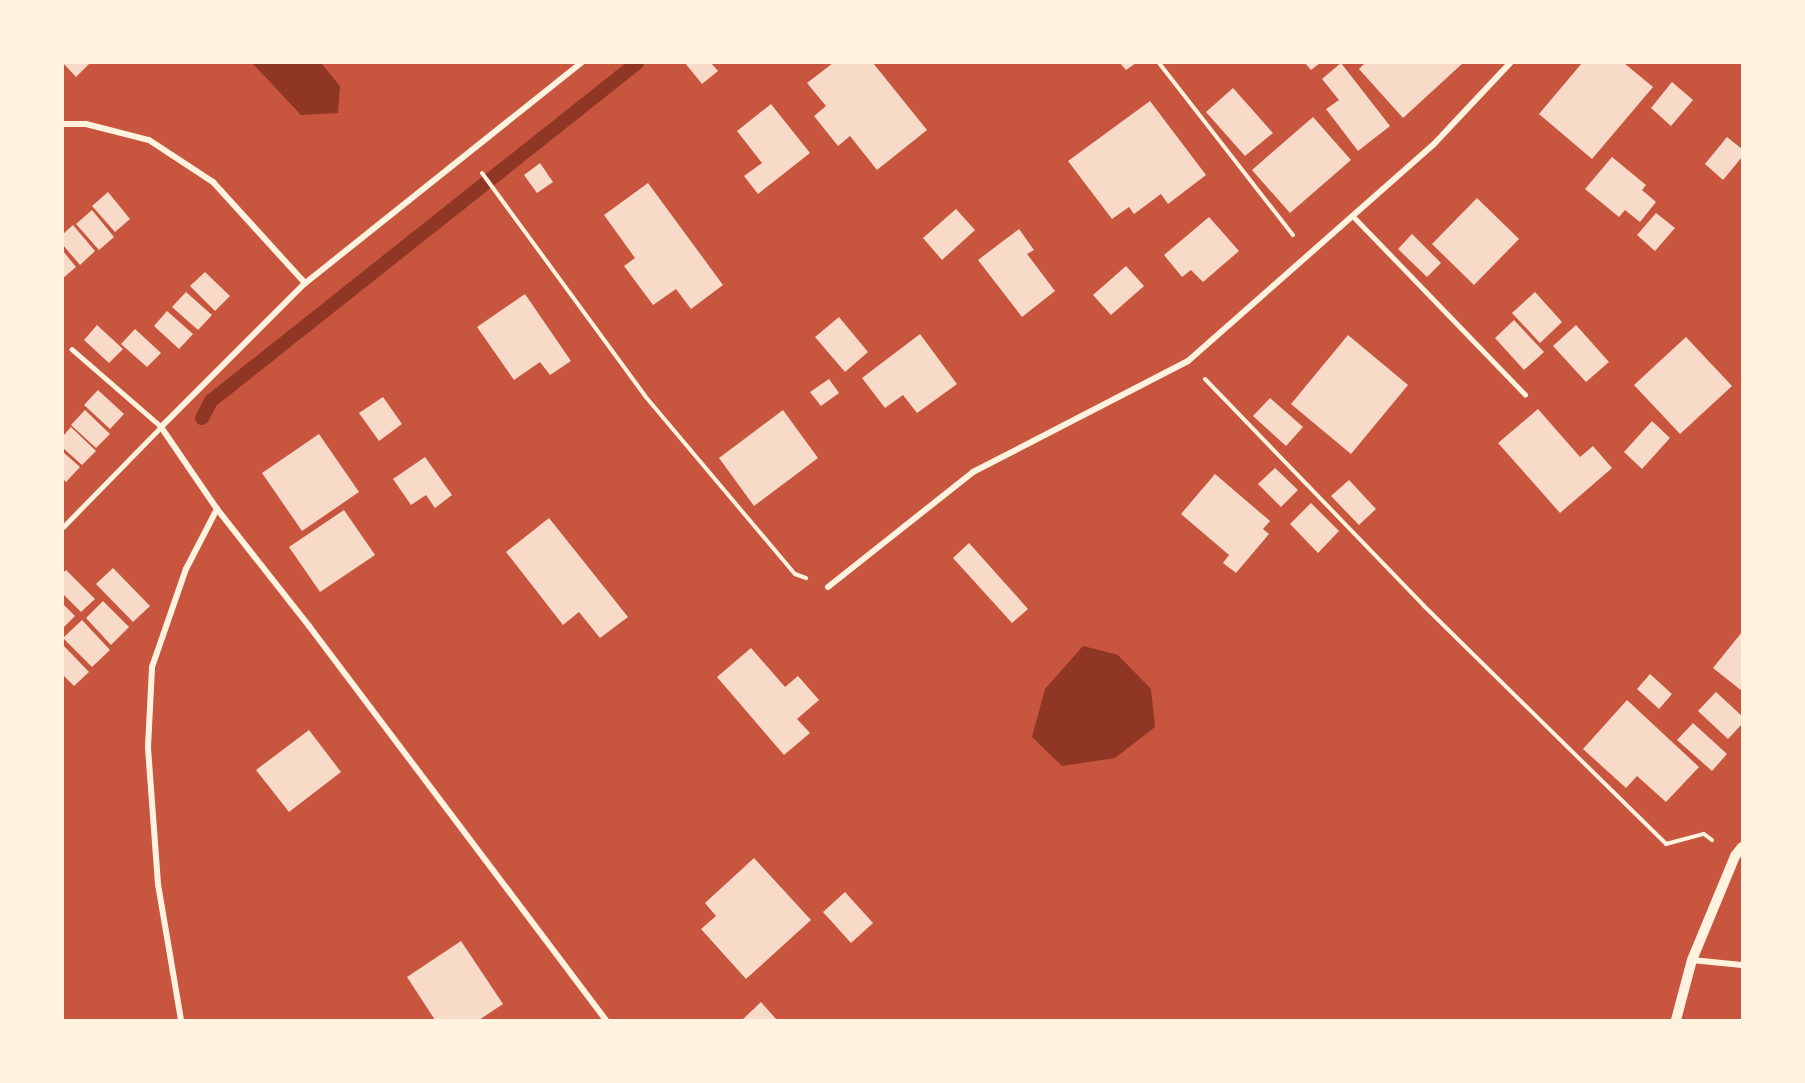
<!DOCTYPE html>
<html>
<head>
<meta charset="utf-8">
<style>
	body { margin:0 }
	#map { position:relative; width:1805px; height:1083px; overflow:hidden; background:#c8553d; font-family:Lora,serif }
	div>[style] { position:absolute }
	.water>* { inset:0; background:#8f3625 }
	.stream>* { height:14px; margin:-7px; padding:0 7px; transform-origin:7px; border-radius:7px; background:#8f3625 }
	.building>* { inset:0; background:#f7dbc8 }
	.path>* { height:4px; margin:-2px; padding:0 2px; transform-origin:2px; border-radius:2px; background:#fff3e0 }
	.service>* { height:4.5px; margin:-2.25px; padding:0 2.25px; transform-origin:2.25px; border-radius:2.25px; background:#fff3e0 }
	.minor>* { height:6px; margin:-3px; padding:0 3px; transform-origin:3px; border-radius:3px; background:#fff3e0 }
	.tertiary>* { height:10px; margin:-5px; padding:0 5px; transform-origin:5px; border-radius:5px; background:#fff3e0 }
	span { translate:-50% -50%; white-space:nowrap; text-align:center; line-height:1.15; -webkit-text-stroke:5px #fff3e0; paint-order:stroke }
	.frame { position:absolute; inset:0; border:64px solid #fff3e0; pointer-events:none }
</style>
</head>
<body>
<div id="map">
	<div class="water">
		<div style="clip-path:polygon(252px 63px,321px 63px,340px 86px,338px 113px,301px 115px)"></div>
		<div style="clip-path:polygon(1083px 646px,1118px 655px,1151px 689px,1155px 727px,1115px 758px,1062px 766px,1032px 737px,1045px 689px)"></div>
	</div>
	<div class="stream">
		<div style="left:202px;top:418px;width:19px;rotate:-62deg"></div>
		<div style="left:211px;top:401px;width:544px;rotate:-38.43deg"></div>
	</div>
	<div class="building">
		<div style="clip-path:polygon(63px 63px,90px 63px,76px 77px)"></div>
		<div style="clip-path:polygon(685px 63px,711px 63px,718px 71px,702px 84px)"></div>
		<div style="clip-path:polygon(833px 63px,873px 63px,927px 130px,877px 170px,850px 136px,838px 146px,814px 116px,826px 106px,807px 83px)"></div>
		<div style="clip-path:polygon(1120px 63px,1136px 63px,1126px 70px)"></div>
		<div style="clip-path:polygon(1305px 63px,1320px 63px,1311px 70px)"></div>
		<div style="clip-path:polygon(1341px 63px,1390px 126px,1358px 151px,1326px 109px,1339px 100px,1322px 79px)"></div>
		<div style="clip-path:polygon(1365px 63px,1463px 63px,1403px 118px,1359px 69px)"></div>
		<div style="clip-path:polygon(1582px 63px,1624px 63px,1653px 87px,1592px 159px,1539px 114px)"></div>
		<div style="clip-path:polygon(1672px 82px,1693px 100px,1671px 126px,1651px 108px)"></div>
		<div style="clip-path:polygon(1233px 88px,1273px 133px,1245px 156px,1206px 112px)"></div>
		<div style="clip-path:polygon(1150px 101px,1206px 175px,1168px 204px,1161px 194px,1134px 214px,1129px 207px,1112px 219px,1068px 161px)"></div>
		<div style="clip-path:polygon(771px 104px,810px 153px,758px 194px,744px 176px,762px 163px,737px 131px)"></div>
		<div style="clip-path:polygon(1313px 117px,1351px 160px,1290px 213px,1252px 170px)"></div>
		<div style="clip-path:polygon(1727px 137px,1742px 149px,1742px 157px,1723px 180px,1705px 164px)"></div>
		<div style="clip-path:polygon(1612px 157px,1646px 185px,1642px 190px,1656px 202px,1640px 222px,1625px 210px,1619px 217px,1585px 189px)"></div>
		<div style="clip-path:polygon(540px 163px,553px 182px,537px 193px,524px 175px)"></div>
		<div style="clip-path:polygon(648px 183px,723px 285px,691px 309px,676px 289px,653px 305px,624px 266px,635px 258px,604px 215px)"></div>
		<div style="clip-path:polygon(108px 192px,130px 219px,115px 232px,92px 206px)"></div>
		<div style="clip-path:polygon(1477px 198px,1519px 239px,1474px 285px,1432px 244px)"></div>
		<div style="clip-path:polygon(956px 209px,975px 230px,942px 260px,923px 238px)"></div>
		<div style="clip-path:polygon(92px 210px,114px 237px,99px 250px,76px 224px)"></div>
		<div style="clip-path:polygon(1656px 213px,1675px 228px,1655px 251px,1637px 235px)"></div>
		<div style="clip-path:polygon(1209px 217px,1239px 251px,1203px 282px,1191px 270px,1182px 277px,1164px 255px)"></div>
		<div style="clip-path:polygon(73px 225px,95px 251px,80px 265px,63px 245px,63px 234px)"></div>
		<div style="clip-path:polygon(1019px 229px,1034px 250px,1027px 254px,1055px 291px,1022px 317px,978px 260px)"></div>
		<div style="clip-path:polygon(1412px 234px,1441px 263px,1427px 277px,1398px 249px)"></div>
		<div style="clip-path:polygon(63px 251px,76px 267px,63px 278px)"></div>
		<div style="clip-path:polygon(1126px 266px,1144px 286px,1111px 315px,1093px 295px)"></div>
		<div style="clip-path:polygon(205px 272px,230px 296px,215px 311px,190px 286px)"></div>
		<div style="clip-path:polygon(186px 292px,212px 315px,198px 330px,172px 307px)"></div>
		<div style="clip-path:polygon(1535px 292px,1562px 322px,1540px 343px,1512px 313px)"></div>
		<div style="clip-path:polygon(525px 294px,571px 361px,550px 375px,540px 362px,514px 380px,477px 327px)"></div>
		<div style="clip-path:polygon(167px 311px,193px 334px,179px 349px,154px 326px)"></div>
		<div style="clip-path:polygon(839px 317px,868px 352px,845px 372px,815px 337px)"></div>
		<div style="clip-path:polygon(1514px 320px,1544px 352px,1524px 370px,1495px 338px)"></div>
		<div style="clip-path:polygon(97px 325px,123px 349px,109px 363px,84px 340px)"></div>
		<div style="clip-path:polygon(1576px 325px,1609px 362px,1586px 382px,1553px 346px)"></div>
		<div style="clip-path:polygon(135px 329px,161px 353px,147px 367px,121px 344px)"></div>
		<div style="clip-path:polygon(920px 334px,957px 384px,917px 413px,903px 395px,885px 408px,862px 378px)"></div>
		<div style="clip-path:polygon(1348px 335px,1408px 385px,1351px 454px,1291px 404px)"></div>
		<div style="clip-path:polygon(1686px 337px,1732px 386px,1680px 434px,1634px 385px)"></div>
		<div style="clip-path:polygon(829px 379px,839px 393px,821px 406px,810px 392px)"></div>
		<div style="clip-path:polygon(98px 390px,124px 414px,110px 429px,84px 405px)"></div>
		<div style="clip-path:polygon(383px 397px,402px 424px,379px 441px,359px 413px)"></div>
		<div style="clip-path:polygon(1270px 398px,1303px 427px,1286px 446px,1253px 416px)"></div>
		<div style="clip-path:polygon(1538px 409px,1580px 457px,1593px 446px,1612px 468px,1560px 513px,1498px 443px)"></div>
		<div style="clip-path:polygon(85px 410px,110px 434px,96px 448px,71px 425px)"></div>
		<div style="clip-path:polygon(783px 410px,818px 458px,754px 506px,719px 458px)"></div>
		<div style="clip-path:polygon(1652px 421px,1670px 438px,1642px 469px,1624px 452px)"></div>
		<div style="clip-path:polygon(71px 427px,96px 451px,82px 465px,63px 448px,63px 436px)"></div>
		<div style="clip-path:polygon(319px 434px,359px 492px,302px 531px,262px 473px)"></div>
		<div style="clip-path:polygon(63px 452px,80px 467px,66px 482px,63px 479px)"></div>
		<div style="clip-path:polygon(425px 457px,452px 495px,435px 508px,426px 495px,411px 505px,393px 479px)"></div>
		<div style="clip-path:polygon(1275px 468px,1298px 490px,1281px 507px,1258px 484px)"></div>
		<div style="clip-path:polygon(1215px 474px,1270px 521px,1263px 529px,1269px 534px,1236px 573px,1223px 563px,1229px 555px,1181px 514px)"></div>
		<div style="clip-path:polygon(1349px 480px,1376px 509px,1359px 525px,1331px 496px)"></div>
		<div style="clip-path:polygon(1311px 503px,1339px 531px,1318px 553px,1290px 524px)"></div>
		<div style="clip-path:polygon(344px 510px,375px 555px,320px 592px,289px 547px)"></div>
		<div style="clip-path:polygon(549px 518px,628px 617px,600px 638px,579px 612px,563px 625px,506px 552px)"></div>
		<div style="clip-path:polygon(969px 543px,1028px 609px,1012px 623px,953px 558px)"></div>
		<div style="clip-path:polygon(113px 568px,150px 606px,133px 622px,96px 584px)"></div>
		<div style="clip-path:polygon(66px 570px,95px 599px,81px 612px,63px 594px,63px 573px)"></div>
		<div style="clip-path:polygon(103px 601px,129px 627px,111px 645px,86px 618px)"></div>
		<div style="clip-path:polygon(63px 604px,75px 616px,64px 627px,63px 625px)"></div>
		<div style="clip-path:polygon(82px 620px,110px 650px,92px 667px,63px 638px)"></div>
		<div style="clip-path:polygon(1742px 632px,1742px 691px,1713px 668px)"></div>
		<div style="clip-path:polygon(63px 645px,89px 672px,74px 686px,63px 675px)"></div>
		<div style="clip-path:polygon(751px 648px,785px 687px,798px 676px,819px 700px,797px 719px,810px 733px,784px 755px,717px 677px)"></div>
		<div style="clip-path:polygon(1650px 674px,1672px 694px,1659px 709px,1637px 689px)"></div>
		<div style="clip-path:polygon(1716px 692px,1742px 716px,1742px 724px,1728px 739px,1698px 711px)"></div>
		<div style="clip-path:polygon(1627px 700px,1699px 767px,1666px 802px,1637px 776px,1626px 788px,1583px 749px)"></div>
		<div style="clip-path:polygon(1693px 723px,1727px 754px,1712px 771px,1677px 740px)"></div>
		<div style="clip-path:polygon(309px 730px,341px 772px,289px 812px,256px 770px)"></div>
		<div style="clip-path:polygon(754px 858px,811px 920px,746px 979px,701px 929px,716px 916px,705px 903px)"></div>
		<div style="clip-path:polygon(845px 892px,873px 923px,851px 943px,823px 912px)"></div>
		<div style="clip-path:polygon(461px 941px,503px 1004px,479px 1020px,435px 1020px,407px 977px)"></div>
		<div style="clip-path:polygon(761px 1002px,777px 1020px,742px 1020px)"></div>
	</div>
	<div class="path">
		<div style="left:1159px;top:63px;width:218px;rotate:52.1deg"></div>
		<div style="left:482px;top:173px;width:276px;rotate:53.8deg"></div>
		<div style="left:645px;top:396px;width:233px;rotate:49.9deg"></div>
		<div style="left:795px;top:574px;width:12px;rotate:20deg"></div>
		<div style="left:1205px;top:379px;width:314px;rotate:46deg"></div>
		<div style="left:1423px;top:605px;width:341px;rotate:44.5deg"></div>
		<div style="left:1666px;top:844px;width:39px;rotate:-15deg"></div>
		<div style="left:1704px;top:834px;width:10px;rotate:37deg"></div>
	</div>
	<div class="service">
		<div style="left:1353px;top:216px;width:248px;rotate:46deg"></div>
		<div style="left:63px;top:527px;width:140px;rotate:-45.6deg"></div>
		<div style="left:161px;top:427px;width:118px;rotate:-139.1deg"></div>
	</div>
	<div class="minor">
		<div style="left:581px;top:63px;width:353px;rotate:141.4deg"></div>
		<div style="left:305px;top:283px;width:204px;rotate:135deg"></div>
		<div style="left:161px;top:427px;width:99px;rotate:55.7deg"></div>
		<div style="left:217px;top:509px;width:149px;rotate:51.8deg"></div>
		<div style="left:309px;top:626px;width:493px;rotate:53deg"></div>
		<div style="left:63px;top:124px;width:23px"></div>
		<div style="left:86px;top:124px;width:65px;rotate:14.3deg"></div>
		<div style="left:149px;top:140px;width:77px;rotate:33.3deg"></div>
		<div style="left:213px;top:182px;width:137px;rotate:47.7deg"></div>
		<div style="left:828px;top:587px;width:185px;rotate:-38.4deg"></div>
		<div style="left:973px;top:472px;width:242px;rotate:-27.3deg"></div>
		<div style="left:1188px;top:361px;width:328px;rotate:-41.4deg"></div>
		<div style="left:1434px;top:144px;width:111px;rotate:-46.8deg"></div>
		<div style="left:1692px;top:960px;width:50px;rotate:5.7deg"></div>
		<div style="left:181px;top:1020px;width:138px;rotate:-99.6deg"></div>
		<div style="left:158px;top:884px;width:137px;rotate:-94.2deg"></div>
		<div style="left:148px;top:747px;width:80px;rotate:-87.1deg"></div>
		<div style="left:152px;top:667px;width:104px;rotate:-70.9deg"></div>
		<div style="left:186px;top:569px;width:68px;rotate:-62.7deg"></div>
	</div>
	<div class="tertiary">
		<div style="left:1676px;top:1020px;width:62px;rotate:-75.1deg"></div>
		<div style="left:1692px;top:960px;width:113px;rotate:-67.5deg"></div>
		<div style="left:1735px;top:856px;width:11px;rotate:-52deg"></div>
	</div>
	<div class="frame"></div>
</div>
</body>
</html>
